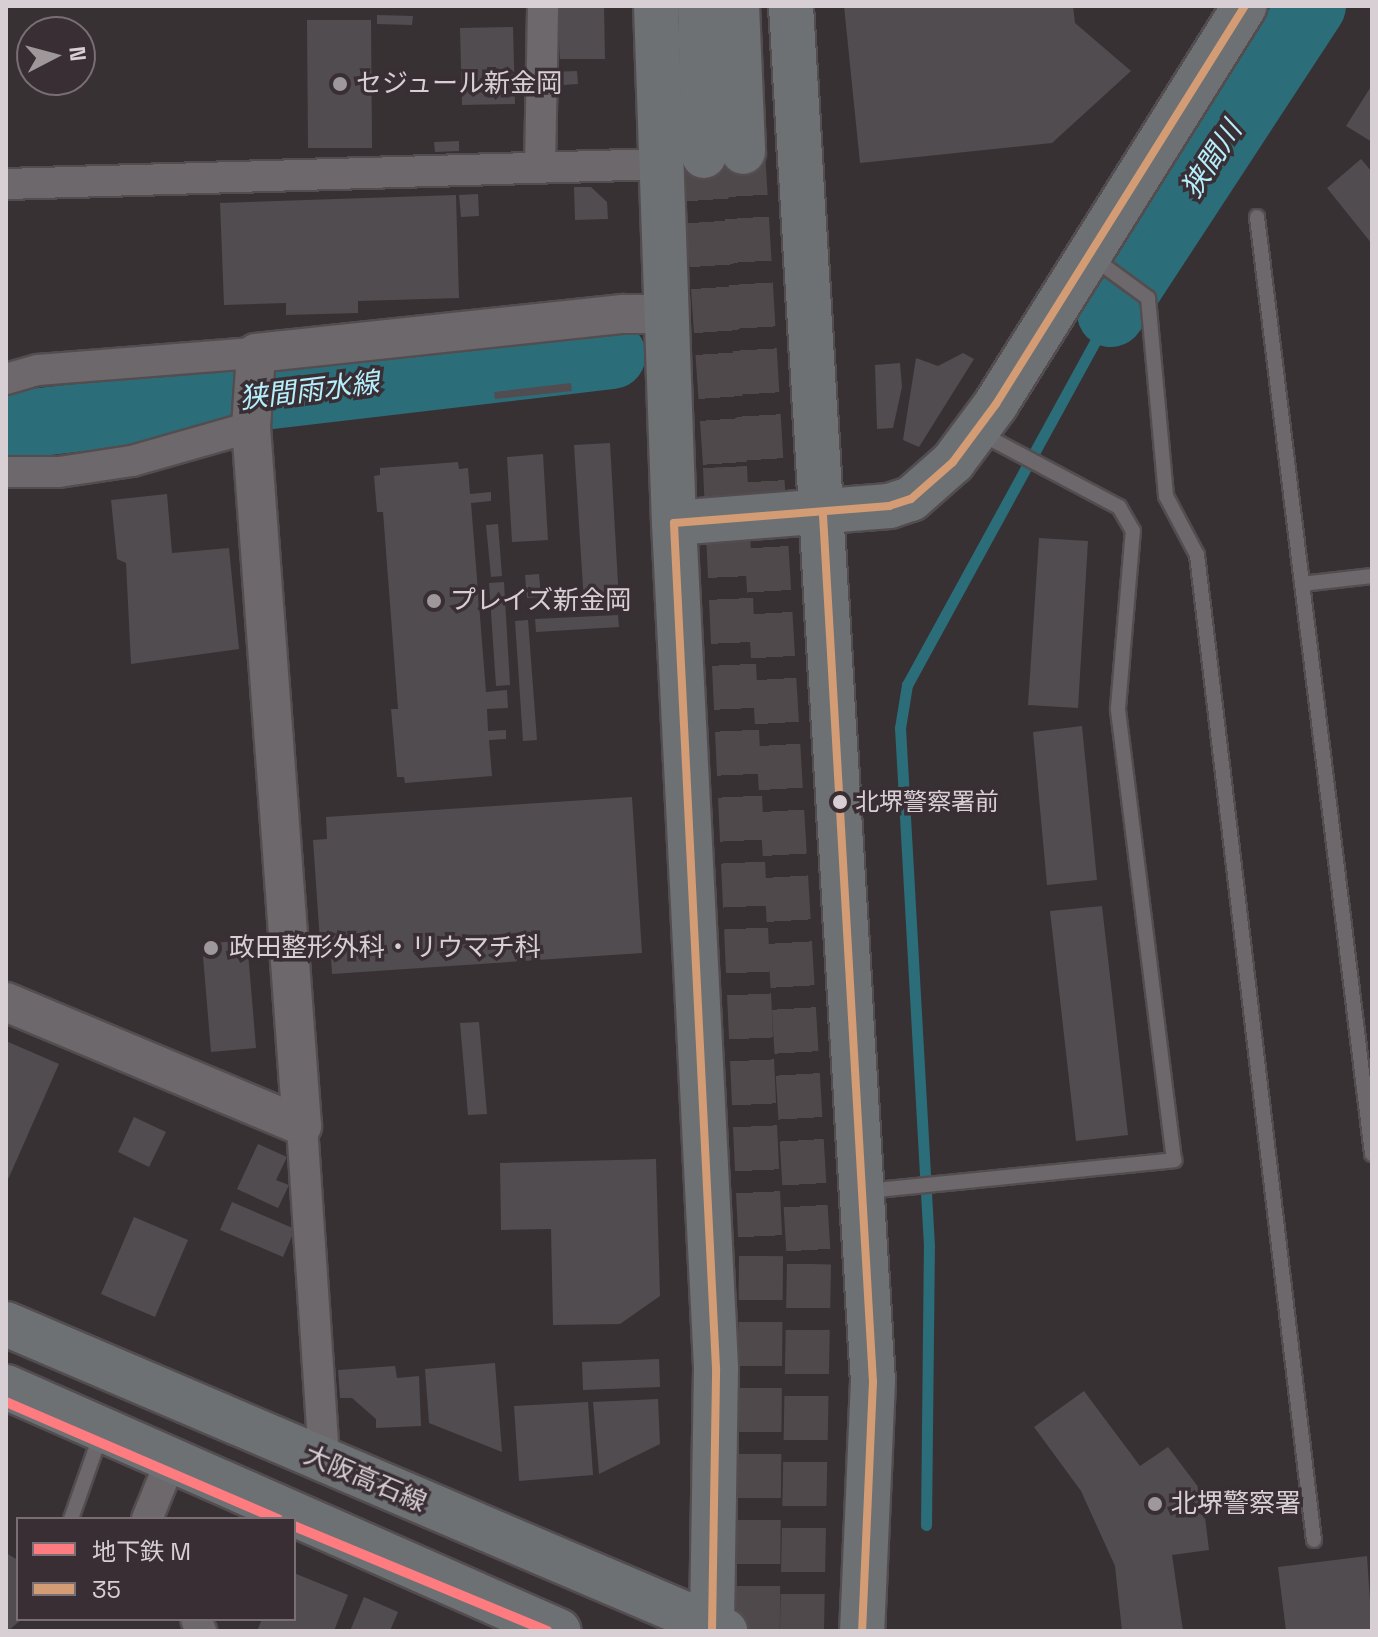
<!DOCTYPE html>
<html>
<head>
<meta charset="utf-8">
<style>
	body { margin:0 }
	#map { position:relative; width:1378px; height:1637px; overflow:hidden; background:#373134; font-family:"Space Grotesk","Noto Sans JP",sans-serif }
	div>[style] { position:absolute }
	.stream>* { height:11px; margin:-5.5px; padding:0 5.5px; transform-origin:5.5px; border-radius:5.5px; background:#2b6e79 }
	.river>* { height:68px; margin:-34px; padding:0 34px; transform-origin:34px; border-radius:34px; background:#2b6e79 }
	.building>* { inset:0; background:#514c4f }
	.primary-tunnel>* { height:44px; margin-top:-22px; transform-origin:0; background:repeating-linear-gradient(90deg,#4f494c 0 44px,transparent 0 66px) }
	.roads { filter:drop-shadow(2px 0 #534d50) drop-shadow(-2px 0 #534d50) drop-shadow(0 2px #534d50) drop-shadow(0 -2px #534d50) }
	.service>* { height:14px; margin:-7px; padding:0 7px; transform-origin:7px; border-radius:7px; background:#6d686b }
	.minor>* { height:30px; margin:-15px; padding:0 15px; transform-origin:15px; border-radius:15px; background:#6d686b }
	.tertiary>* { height:38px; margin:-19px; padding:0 19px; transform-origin:19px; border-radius:19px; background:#6d686b }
	.primary>* { height:44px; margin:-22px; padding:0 22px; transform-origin:22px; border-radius:22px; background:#6d7174 }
	.bus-1>* { height:8px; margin:-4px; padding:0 4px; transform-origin:4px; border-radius:4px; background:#d39c74 }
	.metro-1>* { height:10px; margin:-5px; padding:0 5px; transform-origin:5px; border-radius:5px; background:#fe7b7f }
	.dots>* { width:22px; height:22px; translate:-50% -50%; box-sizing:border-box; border:4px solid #3a2e35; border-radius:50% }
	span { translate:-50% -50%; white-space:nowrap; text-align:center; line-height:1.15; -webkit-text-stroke:7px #3a2e35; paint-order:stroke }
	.bus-label { font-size:24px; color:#d7cfd3 }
	.left { translate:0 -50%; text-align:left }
	.poi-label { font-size:26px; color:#d7cfd3 }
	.street-label { font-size:26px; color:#d7cfd3 }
	.water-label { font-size:28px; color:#b4effb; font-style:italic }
	.frame { position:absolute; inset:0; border:8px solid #d7cfd3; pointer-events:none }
	.legend { position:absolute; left:16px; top:1517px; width:280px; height:104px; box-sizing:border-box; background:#3a2e35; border:2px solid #796e74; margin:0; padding:10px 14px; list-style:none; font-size:24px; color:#d7cfd3 }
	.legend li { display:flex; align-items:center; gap:16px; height:40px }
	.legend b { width:40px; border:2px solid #796e74 }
	.north { position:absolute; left:16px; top:16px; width:80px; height:80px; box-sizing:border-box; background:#3a2e35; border:2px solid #796e74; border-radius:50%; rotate:84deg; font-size:22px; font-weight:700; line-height:32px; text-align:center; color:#d7cfd3 }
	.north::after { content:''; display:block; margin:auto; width:28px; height:36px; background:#9f989b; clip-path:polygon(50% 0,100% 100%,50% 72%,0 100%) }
</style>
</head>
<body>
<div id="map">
	<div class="stream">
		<div style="left:926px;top:1525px;width:279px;rotate:-89.4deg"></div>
		<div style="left:929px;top:1246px;width:519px;rotate:-93.2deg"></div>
		<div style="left:900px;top:728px;width:44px;rotate:-80.8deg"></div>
		<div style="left:907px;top:685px;width:424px;rotate:-61.3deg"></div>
	</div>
	<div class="river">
		<div style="left:1111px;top:313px;width:367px;rotate:-56.8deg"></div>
		<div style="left:6px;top:426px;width:610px;rotate:-6.68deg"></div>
	</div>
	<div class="building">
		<div style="clip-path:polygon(559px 6px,604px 6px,605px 59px,560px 59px)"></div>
		<div style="clip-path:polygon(844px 6px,1073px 6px,1075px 23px,1131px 71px,1052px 143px,860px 163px)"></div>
		<div style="clip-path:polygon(377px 15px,413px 16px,412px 25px,377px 24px)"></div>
		<div style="clip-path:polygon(307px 20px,371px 20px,372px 148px,308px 148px)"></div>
		<div style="clip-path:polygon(513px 27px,515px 104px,462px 105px,460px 28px)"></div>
		<div style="clip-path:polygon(577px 71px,578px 84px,549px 86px,548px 72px)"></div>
		<div style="clip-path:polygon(1372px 85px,1372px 142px,1346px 126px)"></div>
		<div style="clip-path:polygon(459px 141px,459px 151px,435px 152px,434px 142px)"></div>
		<div style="clip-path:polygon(1361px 159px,1372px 172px,1372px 244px,1327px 188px)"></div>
		<div style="clip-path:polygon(574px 187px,591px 187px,607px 202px,608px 219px,575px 220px)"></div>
		<div style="clip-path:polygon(478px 194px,479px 216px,461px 217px,459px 195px)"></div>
		<div style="clip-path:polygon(456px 195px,459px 298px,358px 301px,358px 313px,286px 315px,286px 303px,224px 305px,220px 203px)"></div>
		<div style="clip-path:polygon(963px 353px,974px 359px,919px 447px,903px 440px,916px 358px,938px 366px)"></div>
		<div style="clip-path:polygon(900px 363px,902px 387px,893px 428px,877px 429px,875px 365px)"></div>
		<div style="clip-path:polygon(571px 383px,572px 391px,495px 399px,494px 392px)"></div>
		<div style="clip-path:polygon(610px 443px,619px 601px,584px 603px,574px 445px)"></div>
		<div style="clip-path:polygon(543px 454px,548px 540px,512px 542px,507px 457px)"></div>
		<div style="clip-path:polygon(458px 462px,459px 469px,468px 468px,470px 494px,491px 492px,491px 501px,471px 503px,486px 692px,507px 690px,508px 708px,487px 709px,488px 731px,506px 730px,506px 739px,489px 740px,492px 776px,405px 783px,404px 777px,397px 777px,391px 709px,398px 709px,383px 512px,377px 512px,374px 476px,380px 475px,380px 468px)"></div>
		<div style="clip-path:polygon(167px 494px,172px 553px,229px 548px,239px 649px,131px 664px,126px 563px,117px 559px,111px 500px)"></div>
		<div style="clip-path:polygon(498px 524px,502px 576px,491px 577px,486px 525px)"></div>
		<div style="clip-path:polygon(1039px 538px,1088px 541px,1078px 708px,1028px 705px)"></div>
		<div style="clip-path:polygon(539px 574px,541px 597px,527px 598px,525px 575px)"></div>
		<div style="clip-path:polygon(504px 582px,510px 685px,496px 686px,489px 583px)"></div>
		<div style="clip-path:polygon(618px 615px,619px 627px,536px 632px,535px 619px)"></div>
		<div style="clip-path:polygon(528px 620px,537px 740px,523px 741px,515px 621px)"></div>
		<div style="clip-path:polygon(1082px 726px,1097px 880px,1047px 885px,1033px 732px)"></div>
		<div style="clip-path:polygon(632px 797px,642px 953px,332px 974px,330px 941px,320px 942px,313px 840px,327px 839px,326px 817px)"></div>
		<div style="clip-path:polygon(1102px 906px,1128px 1135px,1076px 1141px,1050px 911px)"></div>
		<div style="clip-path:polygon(247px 940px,256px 1048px,211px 1052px,202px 944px)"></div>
		<div style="clip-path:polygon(479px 1022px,487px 1114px,468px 1115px,460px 1023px)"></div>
		<div style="clip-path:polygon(6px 1041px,59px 1064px,6px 1184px)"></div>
		<div style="clip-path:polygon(134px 1117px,166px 1132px,149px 1167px,118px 1152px)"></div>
		<div style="clip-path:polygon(258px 1144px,287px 1157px,276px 1180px,289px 1185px,278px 1208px,237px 1189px)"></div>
		<div style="clip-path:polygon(656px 1159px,660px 1296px,620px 1324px,553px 1325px,551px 1229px,501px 1230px,500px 1163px)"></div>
		<div style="clip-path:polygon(232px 1202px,295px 1229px,283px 1257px,220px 1230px)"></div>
		<div style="clip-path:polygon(134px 1217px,188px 1240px,155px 1317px,101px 1294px)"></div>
		<div style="clip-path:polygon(659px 1359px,660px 1387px,583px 1390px,582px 1362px)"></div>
		<div style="clip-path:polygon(495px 1363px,502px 1452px,429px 1423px,425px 1369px)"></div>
		<div style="clip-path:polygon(395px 1366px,397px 1378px,419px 1376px,421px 1426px,376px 1428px,376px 1419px,352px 1398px,340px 1398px,338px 1370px)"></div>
		<div style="clip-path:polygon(1084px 1391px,1140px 1466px,1168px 1447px,1202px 1492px,1209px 1550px,1172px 1555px,1183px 1631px,1122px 1631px,1115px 1566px,1081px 1491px,1034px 1427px)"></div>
		<div style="clip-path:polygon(658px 1399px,660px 1444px,599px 1474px,593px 1402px)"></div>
		<div style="clip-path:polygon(588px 1402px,593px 1475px,519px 1481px,514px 1406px)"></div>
		<div style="clip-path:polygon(6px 1553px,18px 1560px,18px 1619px,22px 1619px,8px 1631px)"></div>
		<div style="clip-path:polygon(1367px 1556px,1372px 1631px,1286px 1631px,1278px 1567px)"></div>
		<div style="clip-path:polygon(294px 1573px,348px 1595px,334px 1631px,257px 1631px,262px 1619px,294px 1619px)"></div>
		<div style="clip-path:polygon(364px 1597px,398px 1612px,390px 1631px,350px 1631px)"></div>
	</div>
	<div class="primary-tunnel">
		<div style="left:743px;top:152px;width:1114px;rotate:86.6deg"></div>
		<div style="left:809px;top:1264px;width:367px;rotate:91.1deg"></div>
		<div style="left:704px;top:156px;width:312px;rotate:86.1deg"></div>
		<div style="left:725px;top:467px;width:790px;rotate:87.39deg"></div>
		<div style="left:761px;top:1256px;width:375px;rotate:90.5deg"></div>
	</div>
	<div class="roads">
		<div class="service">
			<div style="left:1257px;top:217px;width:944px;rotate:83deg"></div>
			<div style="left:1092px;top:257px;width:69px;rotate:36.2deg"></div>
			<div style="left:1148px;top:298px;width:199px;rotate:84.8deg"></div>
			<div style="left:1166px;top:496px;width:67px;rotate:62.3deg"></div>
			<div style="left:1197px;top:555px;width:992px;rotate:83.23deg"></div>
			<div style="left:1302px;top:584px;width:70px;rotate:-6.5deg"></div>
			<div style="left:866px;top:1191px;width:310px;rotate:-5.7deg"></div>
			<div style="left:1174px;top:1160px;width:455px;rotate:-97.1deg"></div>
			<div style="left:1118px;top:708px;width:178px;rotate:-85.2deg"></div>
			<div style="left:1133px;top:531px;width:28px;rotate:-120deg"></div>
			<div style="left:1119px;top:507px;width:157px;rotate:-152deg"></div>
			<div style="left:71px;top:1519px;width:90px;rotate:-70.6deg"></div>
		</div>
		<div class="minor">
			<div style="left:540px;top:166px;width:160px;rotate:-88.9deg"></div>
			<div style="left:6px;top:184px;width:654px;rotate:-1.75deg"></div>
			<div style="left:6px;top:379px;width:33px;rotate:-16deg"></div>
			<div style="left:38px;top:370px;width:219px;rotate:-4.5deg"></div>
			<div style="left:6px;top:472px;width:53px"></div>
			<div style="left:59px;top:472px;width:74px;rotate:-8.6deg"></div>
			<div style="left:132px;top:461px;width:124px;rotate:-15.9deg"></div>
			<div style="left:302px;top:1126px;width:336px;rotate:86.2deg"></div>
			<div style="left:147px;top:1519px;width:64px;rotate:-67.9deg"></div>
			<div style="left:196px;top:1619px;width:13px;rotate:67deg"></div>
		</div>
		<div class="tertiary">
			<div style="left:6px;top:1002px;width:321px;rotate:22.7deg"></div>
			<div style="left:302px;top:1126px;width:701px;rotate:-94.17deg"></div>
			<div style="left:251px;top:427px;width:74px;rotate:-86.1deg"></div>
			<div style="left:256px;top:353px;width:369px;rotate:-6.1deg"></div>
			<div style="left:623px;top:314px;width:46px"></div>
		</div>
		<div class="primary">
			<div style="left:656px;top:6px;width:517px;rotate:88.01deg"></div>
			<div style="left:674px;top:523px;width:846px;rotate:87.15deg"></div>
			<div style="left:716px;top:1368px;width:263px;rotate:90.9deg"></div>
			<div style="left:700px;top:6px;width:150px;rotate:88.5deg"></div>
			<div style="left:737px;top:6px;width:146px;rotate:87.6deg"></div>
			<div style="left:791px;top:6px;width:1377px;rotate:86.59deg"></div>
			<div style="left:873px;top:1381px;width:250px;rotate:92.5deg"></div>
			<div style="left:674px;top:523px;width:216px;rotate:-4.5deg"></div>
			<div style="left:889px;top:506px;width:23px;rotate:-18deg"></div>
			<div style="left:911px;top:499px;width:56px;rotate:-41.4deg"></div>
			<div style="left:953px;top:462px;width:72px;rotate:-53.4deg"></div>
			<div style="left:996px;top:404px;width:469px;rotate:-58deg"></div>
			<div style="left:6px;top:1324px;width:782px;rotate:23.12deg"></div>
			<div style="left:6px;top:1387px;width:604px;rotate:23.81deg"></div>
		</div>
	</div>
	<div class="bus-1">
		<div style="left:823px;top:515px;width:867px;rotate:86.7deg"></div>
		<div style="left:873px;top:1381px;width:250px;rotate:92.5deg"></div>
		<div style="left:712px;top:1631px;width:263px;rotate:-89.1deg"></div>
		<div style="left:716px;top:1368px;width:846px;rotate:-92.85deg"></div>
		<div style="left:674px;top:523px;width:216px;rotate:-4.5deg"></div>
		<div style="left:889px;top:506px;width:23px;rotate:-18deg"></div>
		<div style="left:911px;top:499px;width:56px;rotate:-41.4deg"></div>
		<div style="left:953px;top:462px;width:72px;rotate:-53.4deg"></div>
		<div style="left:996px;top:404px;width:469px;rotate:-58deg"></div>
	</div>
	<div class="metro-1">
		<div style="left:6px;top:1402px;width:296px;rotate:23.3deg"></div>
		<div style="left:294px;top:1526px;width:274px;rotate:22.5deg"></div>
	</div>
	<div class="dots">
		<div style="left:340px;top:84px;background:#9f989b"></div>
		<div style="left:434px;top:601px;background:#9f989b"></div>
		<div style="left:840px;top:802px;background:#d7cfd3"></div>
		<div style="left:211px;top:948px;background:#9f989b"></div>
		<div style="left:1155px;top:1504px;background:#9f989b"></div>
	</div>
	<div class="bus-label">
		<span class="left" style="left:855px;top:802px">北堺警察署前</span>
	</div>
	<div class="poi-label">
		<span class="left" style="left:356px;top:84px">セジュール新金岡</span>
		<span class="left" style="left:450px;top:601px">プレイズ新金岡</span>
		<span class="left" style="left:229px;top:948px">政田整形外科・リウマチ科</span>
		<span class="left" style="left:1171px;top:1504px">北堺警察署</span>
	</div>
	<div class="street-label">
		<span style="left:365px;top:1479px;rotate:23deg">大阪高石線</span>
	</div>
	<div class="water-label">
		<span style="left:1211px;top:159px;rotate:-57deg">狭間川</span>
		<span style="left:309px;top:390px;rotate:-7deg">狭間雨水線</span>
	</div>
	<div class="frame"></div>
	<ul class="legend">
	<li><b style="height:10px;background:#fe7b7f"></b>地下鉄 M</li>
	<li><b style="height:10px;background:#d39c74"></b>35</li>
	</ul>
	<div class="north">N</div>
</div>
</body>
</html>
